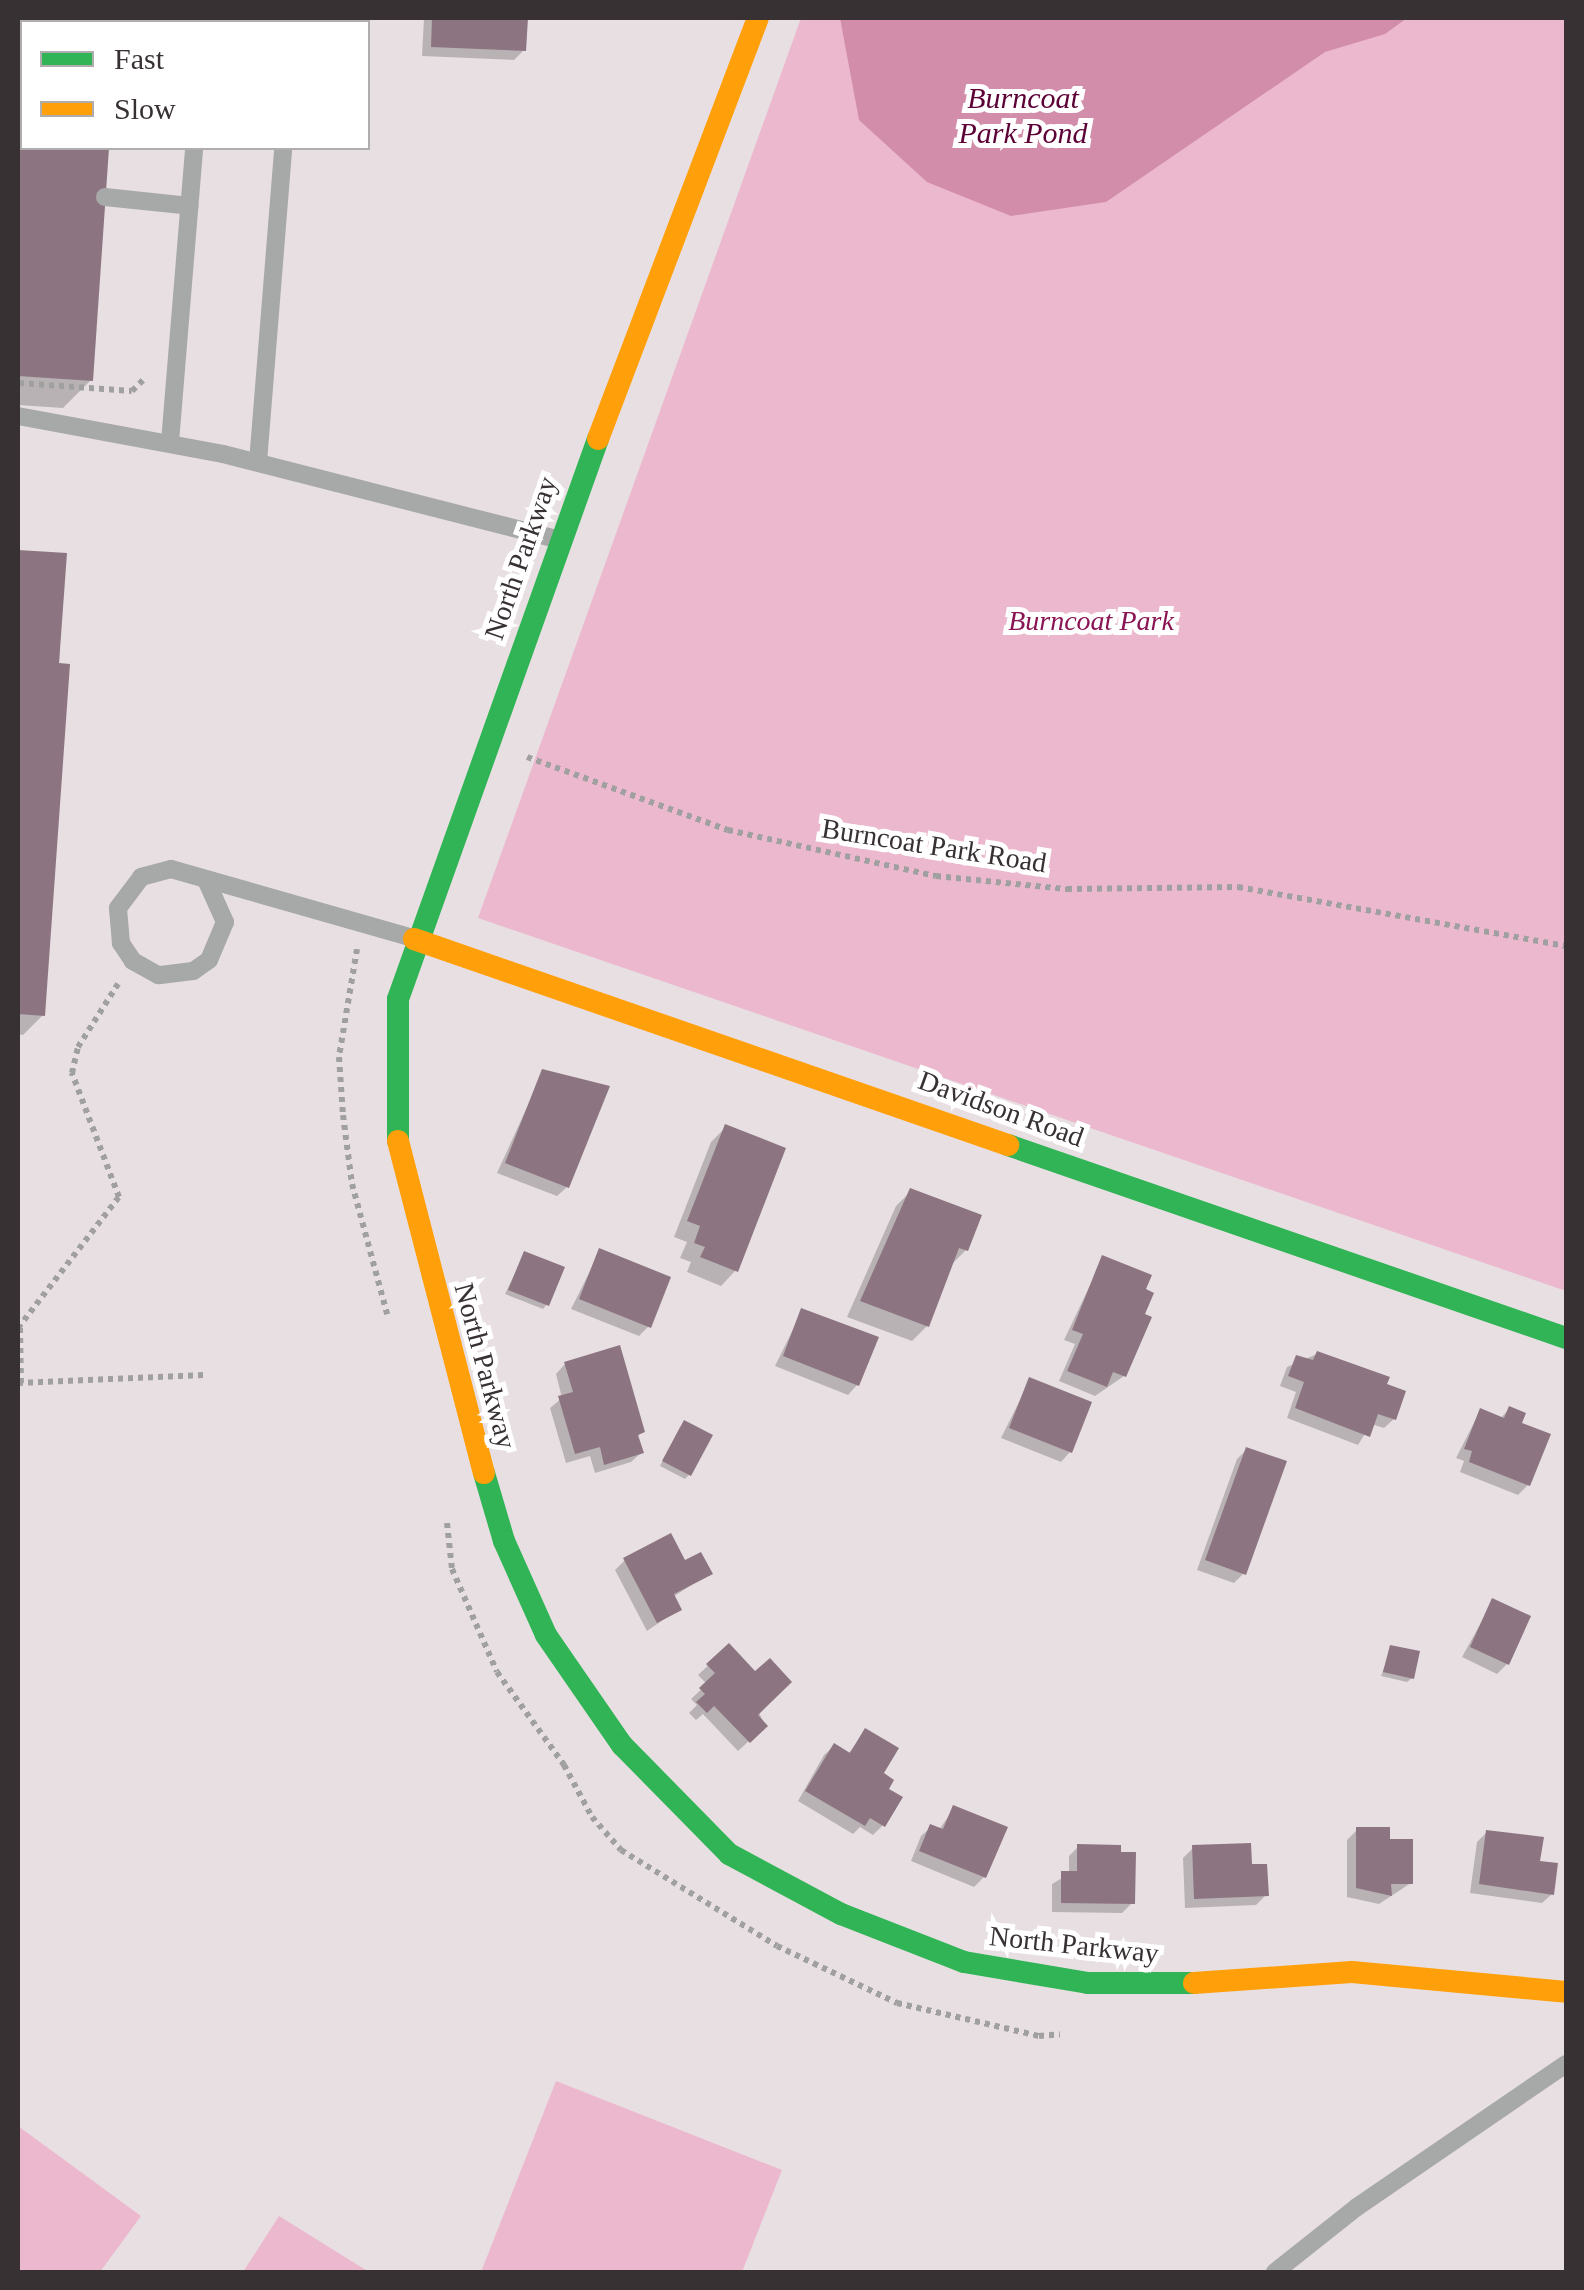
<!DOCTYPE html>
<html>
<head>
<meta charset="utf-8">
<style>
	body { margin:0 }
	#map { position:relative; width:1584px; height:2290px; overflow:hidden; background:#e8dfe2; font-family:"Times New Roman",serif }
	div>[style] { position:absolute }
	.green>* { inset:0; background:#ecb8ce }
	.water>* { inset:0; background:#d28dab }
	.shadow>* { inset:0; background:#0003 }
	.building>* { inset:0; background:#8c7581 }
	.path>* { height:6px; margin-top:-3px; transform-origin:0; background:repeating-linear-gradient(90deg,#a1a0a1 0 5px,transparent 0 10px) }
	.lane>* { height:18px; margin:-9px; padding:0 9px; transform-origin:9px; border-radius:9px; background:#a7a8a8 }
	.fast>* { height:22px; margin:-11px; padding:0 11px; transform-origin:11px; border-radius:11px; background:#30b455 }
	.slow>* { height:22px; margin:-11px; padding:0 11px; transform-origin:11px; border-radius:11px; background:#ff9f0a }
	span { translate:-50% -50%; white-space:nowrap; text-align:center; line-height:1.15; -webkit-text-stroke:10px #fff; paint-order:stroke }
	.street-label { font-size:28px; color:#373133 }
	.park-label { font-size:28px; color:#8a1554; font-style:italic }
	.water-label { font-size:30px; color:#5c0135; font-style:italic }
	.frame { position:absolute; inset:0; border:20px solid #373133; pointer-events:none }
	.legend { position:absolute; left:20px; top:20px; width:350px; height:130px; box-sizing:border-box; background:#fff; border:2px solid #afadad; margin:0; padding:12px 18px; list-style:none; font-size:30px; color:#373133 }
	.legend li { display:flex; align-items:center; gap:20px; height:50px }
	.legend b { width:50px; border:2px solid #afadad }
</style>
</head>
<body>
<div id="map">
	<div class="green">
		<div style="clip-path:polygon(801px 18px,1566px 18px,1566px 1291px,478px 918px)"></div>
		<div style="clip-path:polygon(556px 2081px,782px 2170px,742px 2272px,481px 2272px)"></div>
		<div style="clip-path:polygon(18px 2126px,141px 2216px,100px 2272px,18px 2272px)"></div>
		<div style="clip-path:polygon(279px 2216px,369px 2272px,243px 2272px)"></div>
	</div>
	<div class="water">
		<div style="clip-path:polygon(840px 18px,1407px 18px,1385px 34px,1325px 52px,1106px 202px,1011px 216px,927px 182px,859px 120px)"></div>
	</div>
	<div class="shadow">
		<div style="clip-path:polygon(18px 18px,115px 18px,22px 22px,22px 148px,106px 148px,91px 380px,63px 408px,18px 405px)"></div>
		<div style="clip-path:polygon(424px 18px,526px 18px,524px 50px,514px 60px,422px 56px)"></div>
		<div style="clip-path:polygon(18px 552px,64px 556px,43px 1015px,23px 1035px,18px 1034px)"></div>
		<div style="clip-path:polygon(543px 1072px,567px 1187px,557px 1196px,497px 1173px)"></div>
		<div style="clip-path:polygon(726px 1127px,736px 1270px,721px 1286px,687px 1272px,691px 1262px,680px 1258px,687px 1242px,674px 1237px,711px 1142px)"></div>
		<div style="clip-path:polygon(911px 1191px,966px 1250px,951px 1265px,927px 1326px,912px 1341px,847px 1317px,896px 1206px)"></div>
		<div style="clip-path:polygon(600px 1251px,649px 1326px,639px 1336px,571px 1309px)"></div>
		<div style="clip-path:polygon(524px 1254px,547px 1304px,543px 1309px,505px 1294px)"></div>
		<div style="clip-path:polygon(1103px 1258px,1124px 1376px,1095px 1396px,1059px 1381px,1075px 1344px,1064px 1340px)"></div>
		<div style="clip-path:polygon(802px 1311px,857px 1385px,848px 1395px,775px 1366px)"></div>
		<div style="clip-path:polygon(1317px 1354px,1384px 1386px,1394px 1419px,1384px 1428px,1371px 1424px,1358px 1445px,1287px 1418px,1296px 1392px,1280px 1386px,1287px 1367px)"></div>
		<div style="clip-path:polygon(565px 1364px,642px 1432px,636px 1438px,641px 1453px,631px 1462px,595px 1473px,590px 1456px,566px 1463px,550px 1408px,562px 1398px,556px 1374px)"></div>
		<div style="clip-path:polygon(1030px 1380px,1070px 1452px,1061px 1462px,1001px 1438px)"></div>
		<div style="clip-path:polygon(1509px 1409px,1518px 1424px,1528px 1485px,1518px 1495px,1460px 1472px,1464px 1461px,1456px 1458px,1480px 1411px,1500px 1419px)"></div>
		<div style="clip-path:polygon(680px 1427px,689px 1475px,685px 1479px,660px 1466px)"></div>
		<div style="clip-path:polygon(1247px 1449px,1244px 1573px,1234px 1583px,1197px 1570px,1237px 1459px)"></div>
		<div style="clip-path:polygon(625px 1560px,684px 1563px,710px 1573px,673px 1597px,679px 1609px,647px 1631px,615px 1570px)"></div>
		<div style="clip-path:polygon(1493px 1601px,1507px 1664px,1497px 1674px,1462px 1657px)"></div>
		<div style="clip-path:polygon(729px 1646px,765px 1726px,738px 1751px,703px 1714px,696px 1720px,689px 1713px,697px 1705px,691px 1699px,707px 1684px,698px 1675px)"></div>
		<div style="clip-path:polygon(1391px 1648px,1412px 1678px,1407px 1682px,1381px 1676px)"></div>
		<div style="clip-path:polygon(865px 1731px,886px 1789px,883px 1825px,873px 1835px,860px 1827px,853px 1834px,798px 1801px,824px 1755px,834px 1746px,848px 1754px)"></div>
		<div style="clip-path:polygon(954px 1808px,984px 1877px,974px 1887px,911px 1861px,921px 1836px,931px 1827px,939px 1830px)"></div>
		<div style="clip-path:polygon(1357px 1830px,1388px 1841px,1411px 1883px,1379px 1904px,1347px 1897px,1347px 1840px)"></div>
		<div style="clip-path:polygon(1487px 1832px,1552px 1894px,1542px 1903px,1470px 1893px,1477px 1842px)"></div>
		<div style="clip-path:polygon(1078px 1847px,1132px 1903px,1122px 1913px,1052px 1912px,1052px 1884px,1069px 1874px,1069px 1856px)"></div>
		<div style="clip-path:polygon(1193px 1848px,1250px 1866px,1266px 1895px,1256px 1905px,1185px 1908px,1183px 1858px)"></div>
	</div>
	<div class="building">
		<div style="clip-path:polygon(18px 18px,118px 18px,22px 22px,22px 148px,109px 148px,93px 381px,18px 376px)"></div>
		<div style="clip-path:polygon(432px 18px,528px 18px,526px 51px,431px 47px)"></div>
		<div style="clip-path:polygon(18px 550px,67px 553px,59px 663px,70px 664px,45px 1016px,18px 1014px)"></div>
		<div style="clip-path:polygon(542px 1069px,610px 1086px,569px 1188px,505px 1163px)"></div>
		<div style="clip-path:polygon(725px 1124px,786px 1148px,738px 1272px,700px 1257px,705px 1247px,694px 1243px,700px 1226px,687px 1221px)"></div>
		<div style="clip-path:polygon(910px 1188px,982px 1215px,968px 1251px,959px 1248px,929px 1327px,860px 1301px)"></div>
		<div style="clip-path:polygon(599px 1248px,671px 1277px,651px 1328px,579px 1299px)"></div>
		<div style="clip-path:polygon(524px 1251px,565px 1267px,549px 1306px,508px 1290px)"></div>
		<div style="clip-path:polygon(1102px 1255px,1152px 1275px,1146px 1289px,1154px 1293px,1145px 1314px,1152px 1317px,1126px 1377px,1113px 1372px,1107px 1387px,1067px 1371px,1083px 1334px,1072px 1330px)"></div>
		<div style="clip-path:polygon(801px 1308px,879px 1337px,859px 1386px,783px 1356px)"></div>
		<div style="clip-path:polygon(620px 1345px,645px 1432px,638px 1435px,644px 1453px,604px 1465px,600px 1447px,575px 1454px,558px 1396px,573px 1392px,564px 1362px)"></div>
		<div style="clip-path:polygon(1317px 1351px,1390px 1377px,1387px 1384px,1406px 1391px,1396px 1420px,1378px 1414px,1370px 1437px,1295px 1408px,1304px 1382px,1288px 1376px,1296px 1355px,1313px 1360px)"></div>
		<div style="clip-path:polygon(1029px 1377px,1092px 1402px,1072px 1453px,1009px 1428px)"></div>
		<div style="clip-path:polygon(1509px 1406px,1526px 1413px,1522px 1423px,1551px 1434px,1530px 1486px,1469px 1462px,1472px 1451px,1464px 1449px,1480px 1408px,1504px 1418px)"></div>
		<div style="clip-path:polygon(684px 1420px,713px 1435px,691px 1476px,662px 1461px)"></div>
		<div style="clip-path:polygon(1246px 1447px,1287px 1461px,1246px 1575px,1205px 1560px)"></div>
		<div style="clip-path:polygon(671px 1533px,685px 1560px,701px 1552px,713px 1574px,674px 1594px,682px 1610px,657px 1623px,623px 1558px)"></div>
		<div style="clip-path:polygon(1492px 1598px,1531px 1616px,1509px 1665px,1470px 1647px)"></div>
		<div style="clip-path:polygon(729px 1643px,755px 1671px,770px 1658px,792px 1682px,758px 1715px,768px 1726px,750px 1743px,714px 1706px,707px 1713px,696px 1702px,705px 1694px,699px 1688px,715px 1673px,706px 1664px)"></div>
		<div style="clip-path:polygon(1390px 1645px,1420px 1651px,1414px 1679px,1383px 1672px)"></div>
		<div style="clip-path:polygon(865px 1728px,899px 1748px,884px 1773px,894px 1780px,889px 1789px,903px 1797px,885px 1827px,870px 1818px,865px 1826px,805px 1791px,834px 1743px,850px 1753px)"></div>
		<div style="clip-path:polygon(953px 1805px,1008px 1827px,986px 1878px,919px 1851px,930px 1824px,943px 1829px)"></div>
		<div style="clip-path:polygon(1356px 1827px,1390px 1827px,1390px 1839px,1413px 1839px,1413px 1884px,1391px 1884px,1392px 1896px,1356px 1888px)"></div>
		<div style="clip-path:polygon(1486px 1830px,1544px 1837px,1540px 1861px,1558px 1863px,1554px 1895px,1479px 1884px)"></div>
		<div style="clip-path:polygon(1251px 1843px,1252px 1864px,1267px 1864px,1269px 1896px,1194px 1899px,1192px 1845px)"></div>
		<div style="clip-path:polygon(1077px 1844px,1121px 1845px,1121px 1852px,1136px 1852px,1135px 1904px,1061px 1903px,1061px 1871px,1077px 1871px)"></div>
	</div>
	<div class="path">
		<div style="left:170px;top:22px;width:4px;rotate:-90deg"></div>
		<div style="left:19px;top:383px;width:113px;rotate:4deg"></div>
		<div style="left:132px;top:391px;width:18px;rotate:-45deg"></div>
		<div style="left:527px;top:757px;width:214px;rotate:20deg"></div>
		<div style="left:728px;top:830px;width:213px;rotate:12.5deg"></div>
		<div style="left:936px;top:876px;width:132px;rotate:5.7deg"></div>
		<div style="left:1067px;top:889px;width:171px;rotate:-0.7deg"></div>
		<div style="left:1238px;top:887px;width:333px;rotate:10.2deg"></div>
		<div style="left:357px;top:949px;width:109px;rotate:99.5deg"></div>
		<div style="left:339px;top:1057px;width:58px;rotate:86.1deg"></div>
		<div style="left:343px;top:1115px;width:70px;rotate:82.6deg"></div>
		<div style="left:352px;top:1184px;width:135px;rotate:74.9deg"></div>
		<div style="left:18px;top:1328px;width:165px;rotate:-52.4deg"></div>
		<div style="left:119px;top:1197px;width:133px;rotate:-110.8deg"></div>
		<div style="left:72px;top:1073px;width:27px;rotate:-77deg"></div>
		<div style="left:78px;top:1047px;width:75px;rotate:-57.6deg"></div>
		<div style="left:20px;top:1328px;width:55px;rotate:89deg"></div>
		<div style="left:18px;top:1383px;width:186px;rotate:-2.5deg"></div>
		<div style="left:447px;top:1523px;width:46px;rotate:83.8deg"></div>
		<div style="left:452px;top:1569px;width:112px;rotate:66.4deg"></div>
		<div style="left:497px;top:1672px;width:115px;rotate:54.2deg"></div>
		<div style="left:564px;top:1765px;width:59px;rotate:61.7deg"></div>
		<div style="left:592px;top:1817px;width:44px;rotate:48.7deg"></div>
		<div style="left:621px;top:1850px;width:183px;rotate:31.6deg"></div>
		<div style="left:777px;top:1946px;width:133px;rotate:25.4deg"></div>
		<div style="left:897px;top:2003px;width:146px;rotate:13.1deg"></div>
		<div style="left:1039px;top:2036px;width:21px;rotate:-5deg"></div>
	</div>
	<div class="lane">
		<div style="left:205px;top:22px;width:4px;rotate:-90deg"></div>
		<div style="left:293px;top:22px;width:4px;rotate:-90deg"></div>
		<div style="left:105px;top:197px;width:85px;rotate:6deg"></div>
		<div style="left:18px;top:416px;width:208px;rotate:10.5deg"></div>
		<div style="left:223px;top:454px;width:341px;rotate:14.3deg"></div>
		<div style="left:170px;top:442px;width:295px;rotate:-85.3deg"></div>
		<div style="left:258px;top:462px;width:315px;rotate:-85.4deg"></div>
		<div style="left:207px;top:882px;width:44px;rotate:65.8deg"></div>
		<div style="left:225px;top:922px;width:41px;rotate:112.8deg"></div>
		<div style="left:209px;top:960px;width:19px;rotate:145deg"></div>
		<div style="left:193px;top:971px;width:35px;rotate:173deg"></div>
		<div style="left:158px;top:975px;width:29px;rotate:-151deg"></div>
		<div style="left:133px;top:961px;width:22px;rotate:-124deg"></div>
		<div style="left:121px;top:943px;width:35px;rotate:-95deg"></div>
		<div style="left:118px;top:908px;width:39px;rotate:-53deg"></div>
		<div style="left:141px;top:877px;width:31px;rotate:-15deg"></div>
		<div style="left:171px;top:869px;width:253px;rotate:15.9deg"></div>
		<div style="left:1275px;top:2272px;width:105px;rotate:-38.4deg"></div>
		<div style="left:1357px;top:2207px;width:253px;rotate:-34.4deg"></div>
	</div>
	<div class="fast">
		<div style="left:398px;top:1141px;width:142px;rotate:-90deg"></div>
		<div style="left:398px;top:999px;width:595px;rotate:-70.35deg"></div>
		<div style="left:1008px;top:1145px;width:590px;rotate:19.08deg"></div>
		<div style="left:484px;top:1473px;width:71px;rotate:73.6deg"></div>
		<div style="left:504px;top:1541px;width:103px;rotate:65.9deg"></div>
		<div style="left:546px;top:1635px;width:134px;rotate:55.4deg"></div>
		<div style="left:622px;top:1745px;width:153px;rotate:45.5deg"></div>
		<div style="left:729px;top:1854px;width:127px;rotate:28.2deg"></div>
		<div style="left:841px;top:1914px;width:132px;rotate:21.3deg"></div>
		<div style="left:964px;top:1962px;width:126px;rotate:9.6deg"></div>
		<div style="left:1088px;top:1983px;width:106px"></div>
	</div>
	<div class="slow">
		<div style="left:598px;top:439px;width:450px;rotate:-69.2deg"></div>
		<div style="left:414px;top:939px;width:629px;rotate:19.13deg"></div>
		<div style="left:398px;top:1141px;width:343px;rotate:75.5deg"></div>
		<div style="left:1194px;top:1983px;width:158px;rotate:-4deg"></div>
		<div style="left:1352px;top:1972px;width:215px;rotate:5.3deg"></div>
	</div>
	<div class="street-label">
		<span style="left:521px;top:558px;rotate:-71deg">North Parkway</span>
		<span style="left:934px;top:846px;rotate:9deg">Burncoat Park Road</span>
		<span style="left:1001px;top:1109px;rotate:20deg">Davidson Road</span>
		<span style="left:485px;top:1366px;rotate:75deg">North Parkway</span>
		<span style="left:1074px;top:1945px;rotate:6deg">North Parkway</span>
	</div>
	<div class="park-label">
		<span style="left:1091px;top:621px">Burncoat Park</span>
	</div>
	<div class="water-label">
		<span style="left:1023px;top:115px">Burncoat<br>Park Pond</span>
	</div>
	<div class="frame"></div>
	<ul class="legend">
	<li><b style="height:12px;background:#30b455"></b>Fast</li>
	<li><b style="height:12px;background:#ff9f0a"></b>Slow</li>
	</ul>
</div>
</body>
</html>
